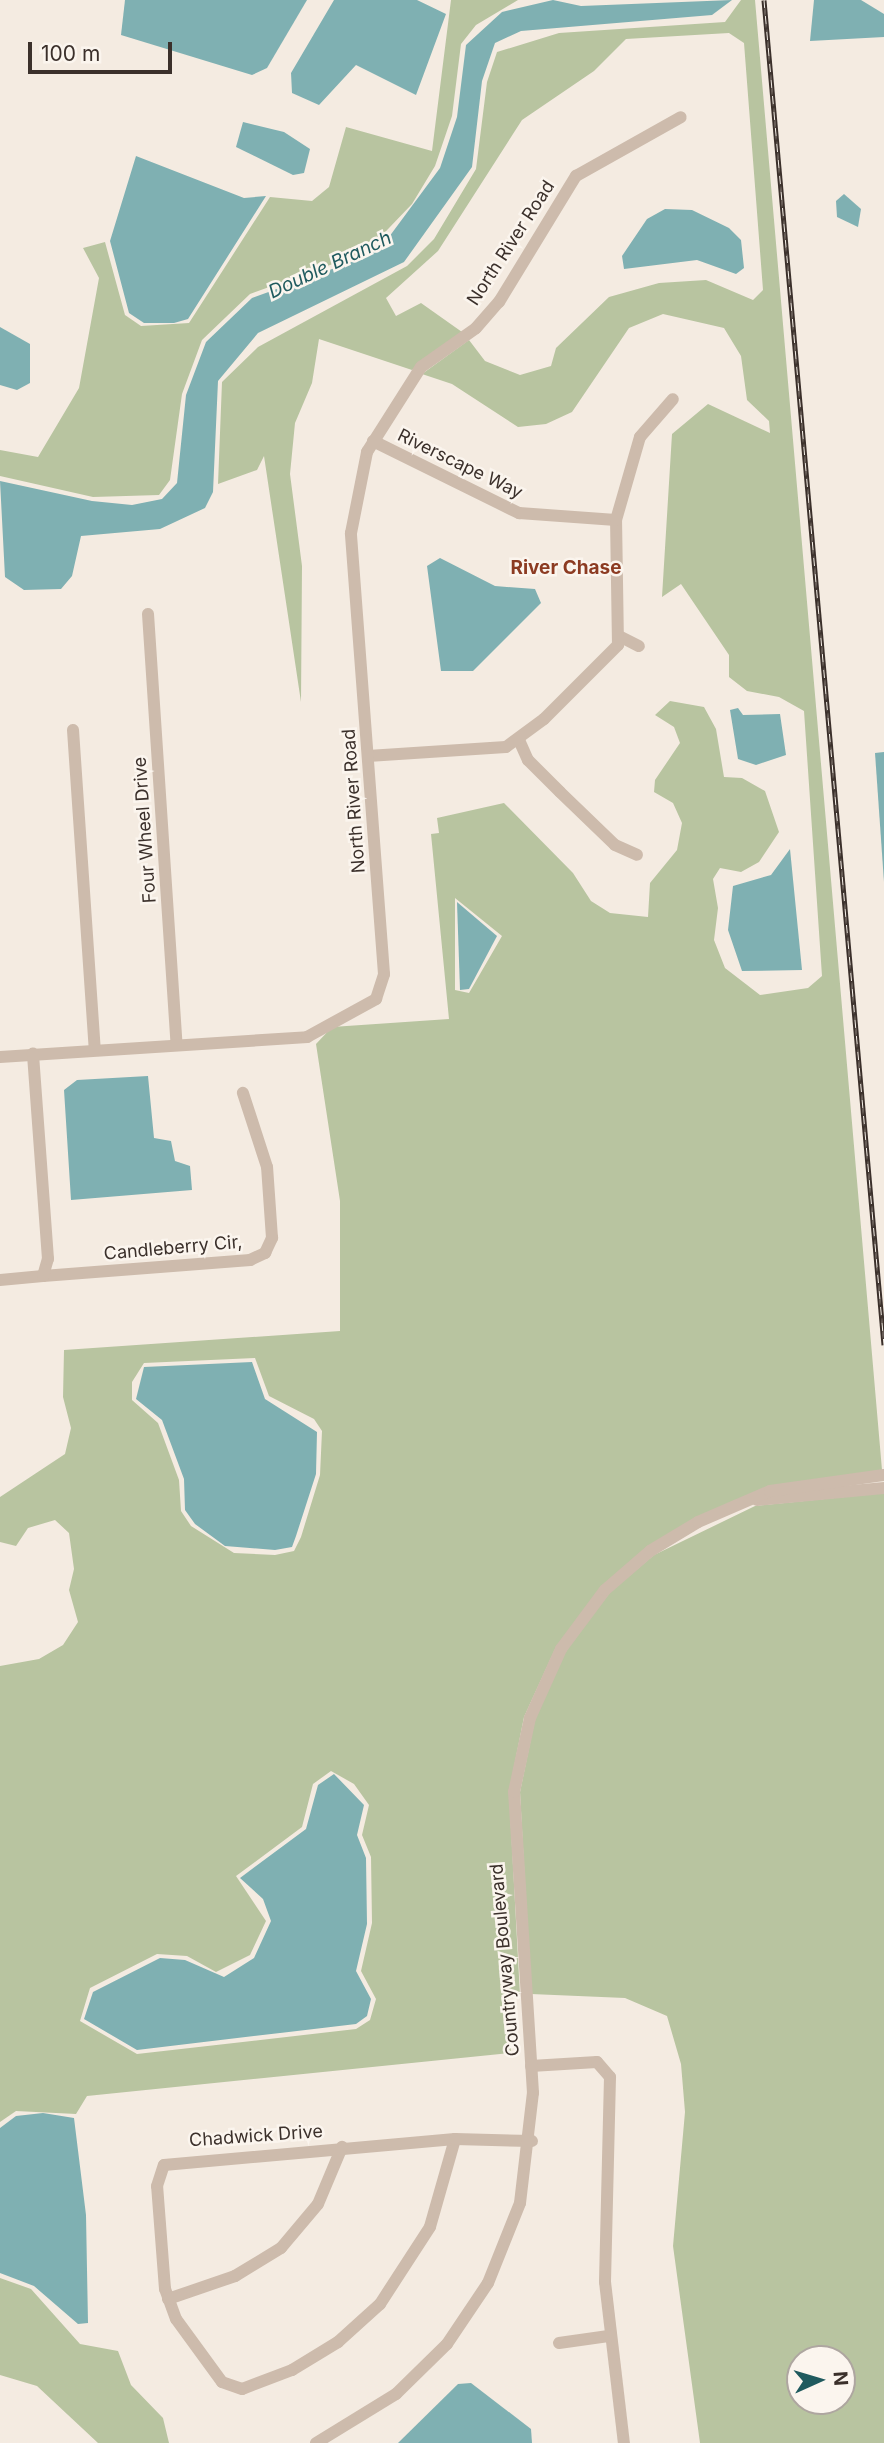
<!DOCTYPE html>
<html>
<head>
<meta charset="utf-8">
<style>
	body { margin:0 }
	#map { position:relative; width:884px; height:2443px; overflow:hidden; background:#f4ebe1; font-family:Inter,sans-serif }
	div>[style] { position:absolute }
	.green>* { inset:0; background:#b8c4a0 }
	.water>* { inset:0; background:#7fb0b2 }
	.minor>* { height:12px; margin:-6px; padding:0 6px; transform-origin:6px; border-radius:6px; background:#cdbbac }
	.rail>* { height:5px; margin-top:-2.5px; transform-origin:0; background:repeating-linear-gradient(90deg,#fbf5ee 0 8px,#3b302b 0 16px); box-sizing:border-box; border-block:2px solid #3b302b }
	span { translate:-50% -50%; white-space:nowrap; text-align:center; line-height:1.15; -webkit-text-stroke:5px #fbf5ee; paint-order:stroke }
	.street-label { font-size:18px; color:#3b302b }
	.water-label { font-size:19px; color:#1f5a5e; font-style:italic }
	.neighbourhood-label { font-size:19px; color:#8c3b22; font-weight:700 }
	.north { position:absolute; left:786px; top:2345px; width:70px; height:70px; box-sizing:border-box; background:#fbf5ee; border:2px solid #aea6a0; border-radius:50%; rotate:86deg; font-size:19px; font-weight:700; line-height:28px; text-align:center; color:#3b302b }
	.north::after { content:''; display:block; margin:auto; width:24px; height:32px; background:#1f5a5e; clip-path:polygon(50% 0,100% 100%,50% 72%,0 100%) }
	.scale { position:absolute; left:28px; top:42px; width:144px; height:32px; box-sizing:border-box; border:4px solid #3b302b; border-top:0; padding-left:9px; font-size:21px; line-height:24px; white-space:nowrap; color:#3b302b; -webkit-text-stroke:5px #fbf5ee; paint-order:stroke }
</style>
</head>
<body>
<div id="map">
	<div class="green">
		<div style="clip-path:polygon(451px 0,518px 0,476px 25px,461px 44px,452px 116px,435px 166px,412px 204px,366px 252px,250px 294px,202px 340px,182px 394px,170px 480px,159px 495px,93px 497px,0 476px,0 450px,38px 457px,79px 388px,99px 278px,83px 248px,105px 242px,125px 315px,141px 326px,189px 323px,270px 197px,312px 201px,329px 187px,346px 127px,432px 151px)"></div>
		<div style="clip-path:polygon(evenodd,741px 0,755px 0,882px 1470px,768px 1486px,601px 1587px,556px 1647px,524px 1717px,509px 1792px,520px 1995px,508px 1996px,511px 2053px,87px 2096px,76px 2114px,16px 2111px,0 2122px,0 1666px,39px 1659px,63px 1645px,78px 1622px,69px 1590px,74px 1569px,69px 1533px,55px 1520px,28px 1528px,16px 1546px,0 1542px,0 1497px,65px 1454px,71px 1428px,63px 1397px,64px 1350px,340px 1331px,340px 1201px,316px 1044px,332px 1027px,449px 1019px,431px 834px,439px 833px,437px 818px,504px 803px,573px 873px,591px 901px,610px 913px,648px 917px,650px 883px,677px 850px,682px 823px,673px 803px,654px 792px,655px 780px,680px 743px,674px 727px,655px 715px,670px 701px,704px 707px,716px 729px,724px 777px,742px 778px,765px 791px,779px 832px,759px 862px,741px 872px,720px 868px,713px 879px,718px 908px,714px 940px,725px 968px,760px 995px,808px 988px,822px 976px,804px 711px,779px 697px,747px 691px,729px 677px,729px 655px,681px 584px,662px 597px,672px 434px,708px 404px,770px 433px,769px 421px,747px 400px,741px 356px,724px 328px,663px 314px,629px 328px,572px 412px,546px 424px,518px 427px,452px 384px,422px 374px,469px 340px,485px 361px,520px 375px,551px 366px,556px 348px,609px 297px,659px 283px,706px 280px,753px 300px,763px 290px,744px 43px,729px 33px,626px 39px,594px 71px,522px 120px,438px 251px,386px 298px,396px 316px,421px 303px,462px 332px,412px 370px,319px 339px,312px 383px,295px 423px,290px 474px,302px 566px,301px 702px,264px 456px,257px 470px,218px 484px,222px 382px,258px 347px,407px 266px,434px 239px,476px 169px,487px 82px,497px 52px,559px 33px,725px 22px,741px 0,455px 898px,502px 936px,469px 993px,455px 990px,455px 898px,741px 0,255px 1358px,269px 1396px,314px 1419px,322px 1431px,320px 1475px,301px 1537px,294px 1551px,275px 1555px,234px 1553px,191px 1526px,181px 1511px,179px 1480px,158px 1423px,132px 1400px,132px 1382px,144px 1363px,255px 1358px,741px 0,331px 1771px,354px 1784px,369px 1805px,362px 1835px,371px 1857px,372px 1923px,361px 1971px,376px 1999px,370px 2020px,356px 2029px,137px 2054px,80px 2021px,90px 1988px,157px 1954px,187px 1956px,216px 1972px,250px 1955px,266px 1921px,236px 1876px,302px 1827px,313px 1784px,331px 1771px)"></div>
		<div style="clip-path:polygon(evenodd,884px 1493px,884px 2443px,700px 2443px,673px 2246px,685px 2112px,681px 2064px,667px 2016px,625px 1998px,531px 1994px,520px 1792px,535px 1719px,566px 1651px,609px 1593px,654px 1555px,755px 1506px,884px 1493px,800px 2359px,842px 2359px,842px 2401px,800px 2401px,800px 2359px)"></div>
		<div style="clip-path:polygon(0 2278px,31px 2289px,80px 2344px,118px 2351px,131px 2385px,163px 2418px,169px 2443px,98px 2443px,37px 2386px,0 2375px)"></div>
	</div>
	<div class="water">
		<div style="clip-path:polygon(125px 0,307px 0,267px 68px,252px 75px,121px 35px)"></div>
		<div style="clip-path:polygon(334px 0,417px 0,446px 14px,416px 95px,356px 65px,319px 105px,292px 93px,291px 73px)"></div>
		<div style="clip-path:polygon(553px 0,581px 6px,732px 0,712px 15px,521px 31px,495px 43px,482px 81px,472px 167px,404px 262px,258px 333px,218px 381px,213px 492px,205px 508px,160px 529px,81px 536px,72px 576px,61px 589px,24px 590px,5px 577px,0 481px,92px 501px,132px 505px,162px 499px,177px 483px,186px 395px,206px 342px,252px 298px,368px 256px,389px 237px,440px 168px,457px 117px,466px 45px,502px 12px)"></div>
		<div style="clip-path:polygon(814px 0,861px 0,884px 14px,884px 37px,810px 41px)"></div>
		<div style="clip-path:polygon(243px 122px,284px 132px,310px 149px,304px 173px,293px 175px,236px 147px)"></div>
		<div style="clip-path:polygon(136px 156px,244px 198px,266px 196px,188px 319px,174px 323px,144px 323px,129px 313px,110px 241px)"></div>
		<div style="clip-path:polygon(844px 194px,861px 209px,858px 227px,837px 217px,836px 201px)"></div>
		<div style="clip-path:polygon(665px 209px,692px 210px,729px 228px,741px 240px,744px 268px,736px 274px,697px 260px,624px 269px,622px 256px,647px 219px)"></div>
		<div style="clip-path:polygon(0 327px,30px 344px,30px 383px,17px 390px,0 385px)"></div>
		<div style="clip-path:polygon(440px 558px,495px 586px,535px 589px,541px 603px,473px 671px,441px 671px,427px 566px)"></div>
		<div style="clip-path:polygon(738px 708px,743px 715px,780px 714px,786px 755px,756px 765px,738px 759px,730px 710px)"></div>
		<div style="clip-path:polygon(884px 752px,884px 882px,875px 753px)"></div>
		<div style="clip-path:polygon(790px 849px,802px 970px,742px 971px,728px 930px,733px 886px,771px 875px)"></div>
		<div style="clip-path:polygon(457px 902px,497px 936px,469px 989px,460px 990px)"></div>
		<div style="clip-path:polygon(148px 1076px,154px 1138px,171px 1141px,175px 1161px,190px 1166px,192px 1190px,71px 1200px,64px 1090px,77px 1080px)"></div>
		<div style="clip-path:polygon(252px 1362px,265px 1399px,317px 1432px,316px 1474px,296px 1536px,292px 1547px,275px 1550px,225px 1546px,195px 1524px,185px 1510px,184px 1479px,162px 1420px,136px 1399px,144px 1367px)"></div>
		<div style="clip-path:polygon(334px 1774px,364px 1805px,357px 1835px,366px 1858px,367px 1924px,356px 1971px,371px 1999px,367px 2016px,356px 2024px,137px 2050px,84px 2019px,93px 1992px,160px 1958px,185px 1960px,224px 1977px,254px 1958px,271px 1921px,263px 1899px,240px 1878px,306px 1829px,318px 1785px)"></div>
		<div style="clip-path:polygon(43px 2113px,74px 2118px,86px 2215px,88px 2323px,78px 2324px,34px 2286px,0 2273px,0 2128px,16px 2116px)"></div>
		<div style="clip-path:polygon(471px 2383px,531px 2429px,532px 2443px,398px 2443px,458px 2384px)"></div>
	</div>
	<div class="minor">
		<div style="left:373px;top:441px;width:163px;rotate:26.3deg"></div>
		<div style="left:519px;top:513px;width:97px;rotate:4.1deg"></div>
		<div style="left:148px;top:614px;width:432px;rotate:86.2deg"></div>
		<div style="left:621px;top:637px;width:20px;rotate:27deg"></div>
		<div style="left:73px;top:730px;width:320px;rotate:86.1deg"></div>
		<div style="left:519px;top:740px;width:22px;rotate:66deg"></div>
		<div style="left:528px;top:760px;width:45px;rotate:45deg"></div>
		<div style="left:560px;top:792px;width:76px;rotate:43.9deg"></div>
		<div style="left:615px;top:845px;width:24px;rotate:24deg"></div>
		<div style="left:368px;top:756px;width:138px;rotate:-3.7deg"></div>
		<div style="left:506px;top:747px;width:47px;rotate:-36.4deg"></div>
		<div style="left:544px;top:719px;width:105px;rotate:-45deg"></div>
		<div style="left:618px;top:645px;width:125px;rotate:-90.9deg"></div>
		<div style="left:616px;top:520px;width:86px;rotate:-73.9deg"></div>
		<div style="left:640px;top:437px;width:50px;rotate:-49deg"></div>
		<div style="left:0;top:1057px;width:308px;rotate:-3.7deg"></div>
		<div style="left:307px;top:1037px;width:79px;rotate:-28.8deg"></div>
		<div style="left:376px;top:999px;width:26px;rotate:-72deg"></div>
		<div style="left:384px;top:974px;width:442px;rotate:-94.3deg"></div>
		<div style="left:351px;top:533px;width:83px;rotate:-78.8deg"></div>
		<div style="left:367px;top:452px;width:101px;rotate:-57.6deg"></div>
		<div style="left:421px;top:367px;width:67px;rotate:-35.3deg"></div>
		<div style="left:476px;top:328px;width:35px;rotate:-49deg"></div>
		<div style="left:499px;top:302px;width:148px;rotate:-58.6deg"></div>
		<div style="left:576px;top:176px;width:120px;rotate:-29.3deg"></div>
		<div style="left:43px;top:1276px;width:208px;rotate:-4.4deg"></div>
		<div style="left:250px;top:1260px;width:17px;rotate:-25deg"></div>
		<div style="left:265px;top:1253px;width:17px;rotate:-65deg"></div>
		<div style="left:272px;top:1238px;width:71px;rotate:-94deg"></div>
		<div style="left:267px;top:1167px;width:78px;rotate:-108deg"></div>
		<div style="left:0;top:1280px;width:43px;rotate:-5.3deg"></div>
		<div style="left:43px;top:1276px;width:18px;rotate:-74deg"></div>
		<div style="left:48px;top:1259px;width:206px;rotate:-94.2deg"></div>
		<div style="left:757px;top:1500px;width:128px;rotate:-5.4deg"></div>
		<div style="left:531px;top:2066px;width:66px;rotate:-3.5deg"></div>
		<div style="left:597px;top:2062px;width:20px;rotate:49deg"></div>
		<div style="left:610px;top:2077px;width:205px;rotate:91.4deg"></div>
		<div style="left:605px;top:2282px;width:162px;rotate:83.3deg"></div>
		<div style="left:455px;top:2139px;width:91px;rotate:105.9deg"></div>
		<div style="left:430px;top:2227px;width:92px;rotate:123deg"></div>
		<div style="left:380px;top:2304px;width:57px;rotate:137.9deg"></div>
		<div style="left:338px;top:2342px;width:54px;rotate:148.7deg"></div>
		<div style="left:292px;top:2370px;width:53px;rotate:159.2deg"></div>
		<div style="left:242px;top:2389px;width:21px;rotate:-161deg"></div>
		<div style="left:222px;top:2382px;width:78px;rotate:-126.1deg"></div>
		<div style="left:176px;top:2319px;width:32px;rotate:-110deg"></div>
		<div style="left:165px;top:2289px;width:103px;rotate:-94.4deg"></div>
		<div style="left:157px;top:2186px;width:22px;rotate:-72deg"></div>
		<div style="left:164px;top:2165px;width:292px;rotate:-5.1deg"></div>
		<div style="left:455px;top:2139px;width:77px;rotate:1.5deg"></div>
		<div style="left:168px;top:2299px;width:71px;rotate:-18.9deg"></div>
		<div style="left:235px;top:2276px;width:54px;rotate:-31.3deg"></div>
		<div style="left:281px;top:2248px;width:57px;rotate:-49.9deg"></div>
		<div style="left:318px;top:2204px;width:62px;rotate:-67.2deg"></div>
		<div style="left:559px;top:2343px;width:50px;rotate:-8deg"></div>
		<div style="left:316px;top:2443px;width:94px;rotate:-31.5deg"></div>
		<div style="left:396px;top:2394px;width:71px;rotate:-44.4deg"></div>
		<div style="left:447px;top:2344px;width:73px;rotate:-56.1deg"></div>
		<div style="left:488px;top:2283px;width:86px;rotate:-68.2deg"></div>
		<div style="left:520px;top:2203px;width:111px;rotate:-83.3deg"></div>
		<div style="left:533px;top:2093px;width:302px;rotate:-93.6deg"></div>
		<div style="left:514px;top:1792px;width:76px;rotate:-77.8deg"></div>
		<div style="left:530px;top:1718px;width:76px;rotate:-65.8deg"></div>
		<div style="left:561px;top:1649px;width:74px;rotate:-53.3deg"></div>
		<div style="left:605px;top:1590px;width:60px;rotate:-40.9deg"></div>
		<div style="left:650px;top:1551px;width:56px;rotate:-31.1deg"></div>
		<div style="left:698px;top:1522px;width:78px;rotate:-23.3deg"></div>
		<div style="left:770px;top:1491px;width:115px;rotate:-8deg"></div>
	</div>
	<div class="rail">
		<div style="left:764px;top:0;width:1350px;rotate:84.9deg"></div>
	</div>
	<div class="street-label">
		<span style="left:511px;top:243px;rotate:-57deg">North River Road</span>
		<span style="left:460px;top:464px;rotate:26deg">Riverscape Way</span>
		<span style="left:354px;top:801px;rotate:-94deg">North River Road</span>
		<span style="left:145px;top:830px;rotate:-94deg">Four Wheel Drive</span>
		<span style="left:173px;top:1248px;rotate:-5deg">Candleberry Cir,</span>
		<span style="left:505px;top:1960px;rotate:-95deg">Countryway Boulevard</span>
		<span style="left:256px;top:2136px;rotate:-4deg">Chadwick Drive</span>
	</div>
	<div class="water-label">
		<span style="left:330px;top:265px;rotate:-25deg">Double Branch</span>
	</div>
	<div class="neighbourhood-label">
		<span style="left:566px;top:568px">River Chase</span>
	</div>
	<div class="north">N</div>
	<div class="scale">100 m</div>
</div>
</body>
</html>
